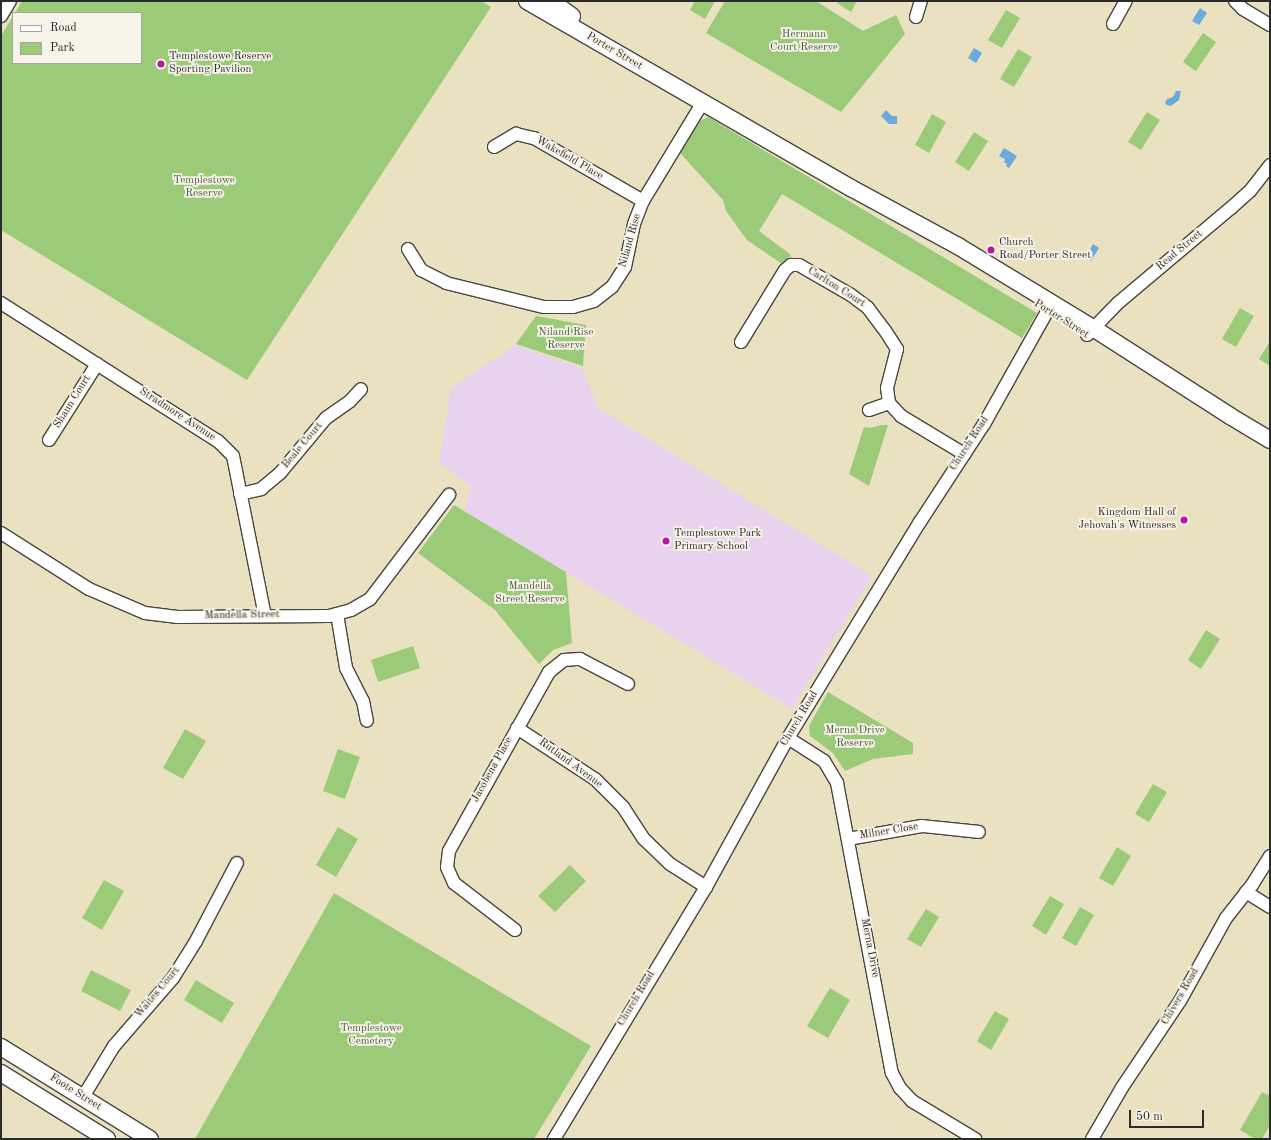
<!DOCTYPE html>
<html>
<head>
<meta charset="utf-8">
<style>
	body { margin:0 }
	#map { position:relative; width:1271px; height:1140px; overflow:hidden; background:#eae1c0; font-family:"Old Standard TT",serif }
	div>[style] { position:absolute }
	.built>* { inset:0; background:#e9d2ed }
	.green>* { inset:0; background:#9bcb79 }
	.water>* { inset:0; background:#6ca9de }
	.roads { filter:drop-shadow(1px 0 #484641) drop-shadow(-1px 0 #484641) drop-shadow(0 1px #484641) drop-shadow(0 -1px #484641) }
	.minor>* { height:12px; margin:-6px; padding:0 6px; transform-origin:6px; border-radius:6px; background:#fff }
	.major>* { height:16px; margin:-8px; padding:0 8px; transform-origin:8px; border-radius:8px; background:#fff }
	.dots>* { width:11px; height:11px; translate:-50% -50%; box-sizing:border-box; border:2px solid #f7f3e8; border-radius:50% }
	span { translate:-50% -50%; white-space:nowrap; text-align:center; line-height:1.15; -webkit-text-stroke:3.5px #f7f3e8; paint-order:stroke }
	.park-label { font-size:11px; color:#4d5b42 }
	.street-label { font-size:11px; color:#2b2b2b }
	.poi-label { font-size:11px; color:#2b2b2b }
	.left { translate:0 -50%; text-align:left }
	.right { translate:-100% -50%; text-align:right }
	.frame { position:absolute; inset:0; border:2px solid #2b2b2b; pointer-events:none }
	.legend { position:absolute; left:12px; top:12px; width:130px; height:52px; box-sizing:border-box; background:#f7f3e8; border:1px solid #a5a39c; margin:0; padding:5px 7px; list-style:none; font-size:12px; color:#2b2b2b }
	.legend li { display:flex; align-items:center; gap:8px; height:20px }
	.legend b { width:20px; border:1px solid #a5a39c }
	.scale { position:absolute; left:1129px; top:1110px; width:75px; height:18px; box-sizing:border-box; border:2px solid #2b2b2b; border-top:0; padding-left:5px; font-size:12px; line-height:14px; white-space:nowrap; color:#2b2b2b; -webkit-text-stroke:3px #f7f3e8; paint-order:stroke }
</style>
</head>
<body>
<div id="map">
	<div class="built">
		<div style="clip-path:polygon(516px 345px,582px 368px,598px 408px,872px 576px,792px 709px,465px 511px,470px 486px,439px 463px,451px 388px)"></div>
	</div>
	<div class="green">
		<div style="clip-path:polygon(22px 1px,481px 1px,491px 7px,247px 380px,1px 230px,1px 36px,13px 16px,13px 63px,141px 63px,141px 13px,15px 13px)"></div>
		<div style="clip-path:polygon(695px 1px,715px 1px,705px 19px,690px 10px)"></div>
		<div style="clip-path:polygon(725px 1px,816px 1px,863px 31px,896px 15px,905px 34px,841px 112px,706px 33px)"></div>
		<div style="clip-path:polygon(839px 1px,857px 1px,851px 12px,837px 3px)"></div>
		<div style="clip-path:polygon(1006px 10px,1020px 18px,1002px 48px,988px 40px)"></div>
		<div style="clip-path:polygon(1203px 33px,1216px 42px,1196px 71px,1183px 62px)"></div>
		<div style="clip-path:polygon(1018px 49px,1032px 57px,1014px 87px,1000px 79px)"></div>
		<div style="clip-path:polygon(1147px 112px,1160px 120px,1141px 150px,1128px 142px)"></div>
		<div style="clip-path:polygon(932px 114px,946px 122px,929px 153px,915px 145px)"></div>
		<div style="clip-path:polygon(708px 117px,1037px 313px,1022px 338px,782px 194px,759px 231px,791px 255px,782px 264px,747px 240px,726px 211px,723px 200px,680px 153px,698px 122px)"></div>
		<div style="clip-path:polygon(974px 132px,988px 141px,969px 171px,955px 162px)"></div>
		<div style="clip-path:polygon(1240px 308px,1254px 316px,1236px 347px,1222px 339px)"></div>
		<div style="clip-path:polygon(536px 316px,586px 325px,583px 366px,516px 344px)"></div>
		<div style="clip-path:polygon(1270px 341px,1270px 366px,1259px 359px)"></div>
		<div style="clip-path:polygon(882px 425px,888px 425px,869px 486px,849px 474px,864px 427px,870px 428px)"></div>
		<div style="clip-path:polygon(454px 505px,566px 572px,572px 643px,553px 650px,539px 664px,495px 610px,418px 553px)"></div>
		<div style="clip-path:polygon(1206px 630px,1220px 639px,1201px 669px,1188px 660px)"></div>
		<div style="clip-path:polygon(413px 646px,420px 668px,378px 682px,371px 660px)"></div>
		<div style="clip-path:polygon(828px 692px,913px 743px,913px 754px,873px 759px,845px 771px,833px 753px,810px 736px,809px 726px)"></div>
		<div style="clip-path:polygon(185px 729px,206px 741px,183px 779px,163px 768px)"></div>
		<div style="clip-path:polygon(338px 749px,360px 757px,345px 799px,323px 791px)"></div>
		<div style="clip-path:polygon(1153px 784px,1167px 792px,1149px 822px,1135px 814px)"></div>
		<div style="clip-path:polygon(338px 827px,358px 839px,336px 877px,316px 865px)"></div>
		<div style="clip-path:polygon(1117px 847px,1131px 856px,1113px 886px,1099px 878px)"></div>
		<div style="clip-path:polygon(570px 865px,586px 881px,555px 912px,538px 896px)"></div>
		<div style="clip-path:polygon(104px 880px,124px 891px,102px 930px,82px 918px)"></div>
		<div style="clip-path:polygon(334px 893px,591px 1046px,534px 1139px,195px 1139px)"></div>
		<div style="clip-path:polygon(1050px 896px,1064px 904px,1046px 935px,1032px 926px)"></div>
		<div style="clip-path:polygon(1080px 907px,1094px 915px,1076px 946px,1062px 938px)"></div>
		<div style="clip-path:polygon(926px 909px,939px 917px,921px 947px,907px 939px)"></div>
		<div style="clip-path:polygon(91px 970px,131px 990px,120px 1011px,81px 991px)"></div>
		<div style="clip-path:polygon(196px 980px,234px 1003px,222px 1023px,184px 1000px)"></div>
		<div style="clip-path:polygon(830px 988px,850px 1000px,828px 1038px,807px 1026px)"></div>
		<div style="clip-path:polygon(995px 1011px,1009px 1019px,991px 1050px,977px 1041px)"></div>
		<div style="clip-path:polygon(1262px 1092px,1270px 1096px,1270px 1125px,1262px 1139px,1255px 1139px,1240px 1130px)"></div>
	</div>
	<div class="water">
		<div style="clip-path:polygon(1200px 8px,1207px 13px,1199px 25px,1192px 21px)"></div>
		<div style="clip-path:polygon(974px 48px,982px 53px,976px 63px,968px 58px)"></div>
		<div style="clip-path:polygon(1176px 91px,1181px 91px,1179px 100px,1171px 106px,1167px 105px,1165px 103px,1167px 99px,1173px 97px)"></div>
		<div style="clip-path:polygon(886px 110px,892px 116px,897px 116px,897px 124px,889px 124px,881px 116px)"></div>
		<div style="clip-path:polygon(1004px 148px,1017px 156px,1009px 168px,1006px 166px,1007px 164px,1004px 162px,1005px 159px,999px 156px)"></div>
		<div style="clip-path:polygon(1093px 244px,1099px 248px,1091px 261px,1086px 256px)"></div>
	</div>
	<div class="roads">
		<div class="minor">
			<div style="left:1235px;top:1px;width:11px;rotate:45deg"></div>
			<div style="left:1243px;top:9px;width:31px;rotate:31deg"></div>
			<div style="left:1px;top:16px;width:17px;rotate:-59deg"></div>
			<div style="left:916px;top:17px;width:17px;rotate:-73deg"></div>
			<div style="left:1113px;top:24px;width:26px;rotate:-61deg"></div>
			<div style="left:494px;top:147px;width:26px;rotate:-31deg"></div>
			<div style="left:516px;top:134px;width:18px;rotate:13deg"></div>
			<div style="left:534px;top:138px;width:126px;rotate:30deg"></div>
			<div style="left:408px;top:249px;width:25px;rotate:58deg"></div>
			<div style="left:421px;top:270px;width:28px;rotate:27deg"></div>
			<div style="left:446px;top:283px;width:101px;rotate:13.8deg"></div>
			<div style="left:544px;top:307px;width:29px"></div>
			<div style="left:573px;top:307px;width:22px;rotate:-16deg"></div>
			<div style="left:594px;top:301px;width:23px;rotate:-38deg"></div>
			<div style="left:612px;top:287px;width:24px;rotate:-57deg"></div>
			<div style="left:625px;top:267px;width:44px;rotate:-78.2deg"></div>
			<div style="left:634px;top:224px;width:25px;rotate:-69deg"></div>
			<div style="left:643px;top:201px;width:116px;rotate:-58.8deg"></div>
			<div style="left:1px;top:303px;width:257px;rotate:32.5deg"></div>
			<div style="left:218px;top:441px;width:21px;rotate:45deg"></div>
			<div style="left:233px;top:456px;width:163px;rotate:78.7deg"></div>
			<div style="left:1087px;top:335px;width:45px;rotate:-45.9deg"></div>
			<div style="left:1118px;top:303px;width:148px;rotate:-40.1deg"></div>
			<div style="left:1231px;top:208px;width:25px;rotate:-42deg"></div>
			<div style="left:1250px;top:191px;width:33px;rotate:-52deg"></div>
			<div style="left:741px;top:342px;width:84px;rotate:-58.6deg"></div>
			<div style="left:785px;top:270px;width:8px;rotate:-40deg"></div>
			<div style="left:791px;top:265px;width:8px"></div>
			<div style="left:799px;top:265px;width:60px;rotate:30deg"></div>
			<div style="left:851px;top:295px;width:21px;rotate:37deg"></div>
			<div style="left:868px;top:308px;width:26px;rotate:53deg"></div>
			<div style="left:884px;top:329px;width:24px;rotate:57deg"></div>
			<div style="left:897px;top:349px;width:40px;rotate:104.4deg"></div>
			<div style="left:887px;top:388px;width:15px;rotate:82deg"></div>
			<div style="left:889px;top:403px;width:18px;rotate:47deg"></div>
			<div style="left:901px;top:416px;width:74px;rotate:31.1deg"></div>
			<div style="left:869px;top:410px;width:21px;rotate:-19deg"></div>
			<div style="left:49px;top:440px;width:90px;rotate:-57.7deg"></div>
			<div style="left:240px;top:494px;width:22px;rotate:-13deg"></div>
			<div style="left:261px;top:489px;width:26px;rotate:-40deg"></div>
			<div style="left:281px;top:472px;width:70px;rotate:-50.2deg"></div>
			<div style="left:326px;top:418px;width:29px;rotate:-35deg"></div>
			<div style="left:350px;top:401px;width:16px;rotate:-47deg"></div>
			<div style="left:1px;top:533px;width:104px;rotate:32.5deg"></div>
			<div style="left:89px;top:589px;width:61px;rotate:23.2deg"></div>
			<div style="left:145px;top:613px;width:33px;rotate:7deg"></div>
			<div style="left:178px;top:617px;width:151px;rotate:-0.4deg"></div>
			<div style="left:329px;top:616px;width:23px;rotate:-15deg"></div>
			<div style="left:351px;top:610px;width:22px;rotate:-30deg"></div>
			<div style="left:370px;top:599px;width:131px;rotate:-52.8deg"></div>
			<div style="left:337px;top:614px;width:55px;rotate:80.5deg"></div>
			<div style="left:346px;top:668px;width:37px;rotate:63deg"></div>
			<div style="left:363px;top:701px;width:20px;rotate:79deg"></div>
			<div style="left:517px;top:728px;width:93px;rotate:33.2deg"></div>
			<div style="left:595px;top:779px;width:40px;rotate:45deg"></div>
			<div style="left:623px;top:807px;width:38px;rotate:57deg"></div>
			<div style="left:644px;top:839px;width:36px;rotate:44deg"></div>
			<div style="left:670px;top:864px;width:43px;rotate:32.6deg"></div>
			<div style="left:788px;top:738px;width:43px;rotate:32.6deg"></div>
			<div style="left:824px;top:761px;width:26px;rotate:59deg"></div>
			<div style="left:837px;top:783px;width:295px;rotate:79.3deg"></div>
			<div style="left:892px;top:1073px;width:17px;rotate:62deg"></div>
			<div style="left:900px;top:1088px;width:18px;rotate:47deg"></div>
			<div style="left:912px;top:1101px;width:74px;rotate:31.1deg"></div>
			<div style="left:848px;top:839px;width:75px;rotate:-10deg"></div>
			<div style="left:922px;top:826px;width:57px;rotate:6deg"></div>
			<div style="left:1246px;top:892px;width:28px;rotate:32deg"></div>
			<div style="left:515px;top:930px;width:77px;rotate:-142.4deg"></div>
			<div style="left:454px;top:883px;width:17px;rotate:-114deg"></div>
			<div style="left:447px;top:867px;width:16px;rotate:-83deg"></div>
			<div style="left:449px;top:851px;width:205px;rotate:-60.8deg"></div>
			<div style="left:549px;top:672px;width:19px;rotate:-39deg"></div>
			<div style="left:564px;top:660px;width:16px;rotate:-4deg"></div>
			<div style="left:580px;top:659px;width:54px;rotate:27.5deg"></div>
			<div style="left:83px;top:1097px;width:60px;rotate:-58.7deg"></div>
			<div style="left:114px;top:1046px;width:90px;rotate:-49.1deg"></div>
			<div style="left:173px;top:978px;width:44px;rotate:-58.1deg"></div>
			<div style="left:196px;top:941px;width:88px;rotate:-62.3deg"></div>
			<div style="left:554px;top:1139px;width:294px;rotate:-58.9deg"></div>
			<div style="left:706px;top:887px;width:170px;rotate:-61.2deg"></div>
			<div style="left:788px;top:738px;width:253px;rotate:-58.6deg"></div>
			<div style="left:920px;top:522px;width:117px;rotate:-56.9deg"></div>
			<div style="left:984px;top:424px;width:139px;rotate:-60.7deg"></div>
			<div style="left:1092px;top:1139px;width:61px;rotate:-59.7deg"></div>
			<div style="left:1123px;top:1086px;width:102px;rotate:-56.2deg"></div>
			<div style="left:1180px;top:1001px;width:95px;rotate:-61deg"></div>
			<div style="left:1226px;top:918px;width:42px;rotate:-51.8deg"></div>
			<div style="left:1252px;top:885px;width:34px;rotate:-58deg"></div>
		</div>
		<div class="major">
			<div style="left:527px;top:1px;width:376px;rotate:30deg"></div>
			<div style="left:853px;top:189px;width:119px;rotate:28.5deg"></div>
			<div style="left:958px;top:246px;width:158px;rotate:31.3deg"></div>
			<div style="left:1093px;top:328px;width:163px;rotate:32.7deg"></div>
			<div style="left:1230px;top:416px;width:47px;rotate:31deg"></div>
			<div style="left:551px;top:1px;width:26px;rotate:36deg"></div>
			<div style="left:1px;top:1047px;width:175px;rotate:31.7deg"></div>
			<div style="left:1px;top:1073px;width:125px;rotate:31.9deg"></div>
		</div>
	</div>
	<div class="dots">
		<div style="left:161px;top:64px;background:#b5179e"></div>
		<div style="left:991px;top:250px;background:#b5179e"></div>
		<div style="left:1184px;top:520px;background:#b5179e"></div>
		<div style="left:666px;top:541px;background:#b5179e"></div>
	</div>
	<div class="park-label">
		<span style="left:804px;top:42px">Hermann<br>Court Reserve</span>
		<span style="left:204px;top:188px">Templestowe<br>Reserve</span>
		<span style="left:566px;top:340px">Niland Rise<br>Reserve</span>
		<span style="left:530px;top:594px">Mandella<br>Street Reserve</span>
		<span style="left:855px;top:738px">Merna Drive<br>Reserve</span>
		<span style="left:371px;top:1036px">Templestowe<br>Cemetery</span>
	</div>
	<div class="street-label">
		<span style="left:614px;top:52px;rotate:30deg">Porter Street</span>
		<span style="left:569px;top:159px;rotate:30deg">Wakefield Place</span>
		<span style="left:631px;top:241px;rotate:-74deg">Niland Rise</span>
		<span style="left:1180px;top:251px;rotate:-40deg">Read Street</span>
		<span style="left:836px;top:288px;rotate:32deg">Carlton Court</span>
		<span style="left:1061px;top:320px;rotate:32deg">Porter Street</span>
		<span style="left:73px;top:402px;rotate:-58deg">Shaun Court</span>
		<span style="left:177px;top:415px;rotate:33deg">Stradmore Avenue</span>
		<span style="left:970px;top:444px;rotate:-57deg">Church Road</span>
		<span style="left:303px;top:446px;rotate:-50deg">Beale Court</span>
		<span style="left:242px;top:616px;rotate:-1deg">Mandella Street</span>
		<span style="left:800px;top:719px;rotate:-59deg">Church Road</span>
		<span style="left:570px;top:764px;rotate:36deg">Rutland Avenue</span>
		<span style="left:493px;top:770px;rotate:-61deg">Jacobena Place</span>
		<span style="left:889px;top:832px;rotate:-9deg">Milner Close</span>
		<span style="left:869px;top:948px;rotate:79deg">Merna Drive</span>
		<span style="left:158px;top:993px;rotate:-50deg">Waites Court</span>
		<span style="left:1181px;top:997px;rotate:-60deg">Chivers Road</span>
		<span style="left:637px;top:999px;rotate:-59deg">Church Road</span>
		<span style="left:75px;top:1093px;rotate:32deg">Foote Street</span>
	</div>
	<div class="poi-label">
		<span class="left" style="left:169px;top:64px">Templestowe Reserve<br>Sporting Pavilion</span>
		<span class="left" style="left:999px;top:250px">Church<br>Road/Porter Street</span>
		<span class="right" style="left:1176px;top:520px">Kingdom Hall of<br>Jehovah's Witnesses</span>
		<span class="left" style="left:674px;top:541px">Templestowe Park<br>Primary School</span>
	</div>
	<div class="frame"></div>
	<ul class="legend">
	<li><b style="height:5px;background:#fff"></b>Road</li>
	<li><b style="height:11px;background:#9bcb79"></b>Park</li>
	</ul>
	<div class="scale">50 m</div>
</div>
</body>
</html>
